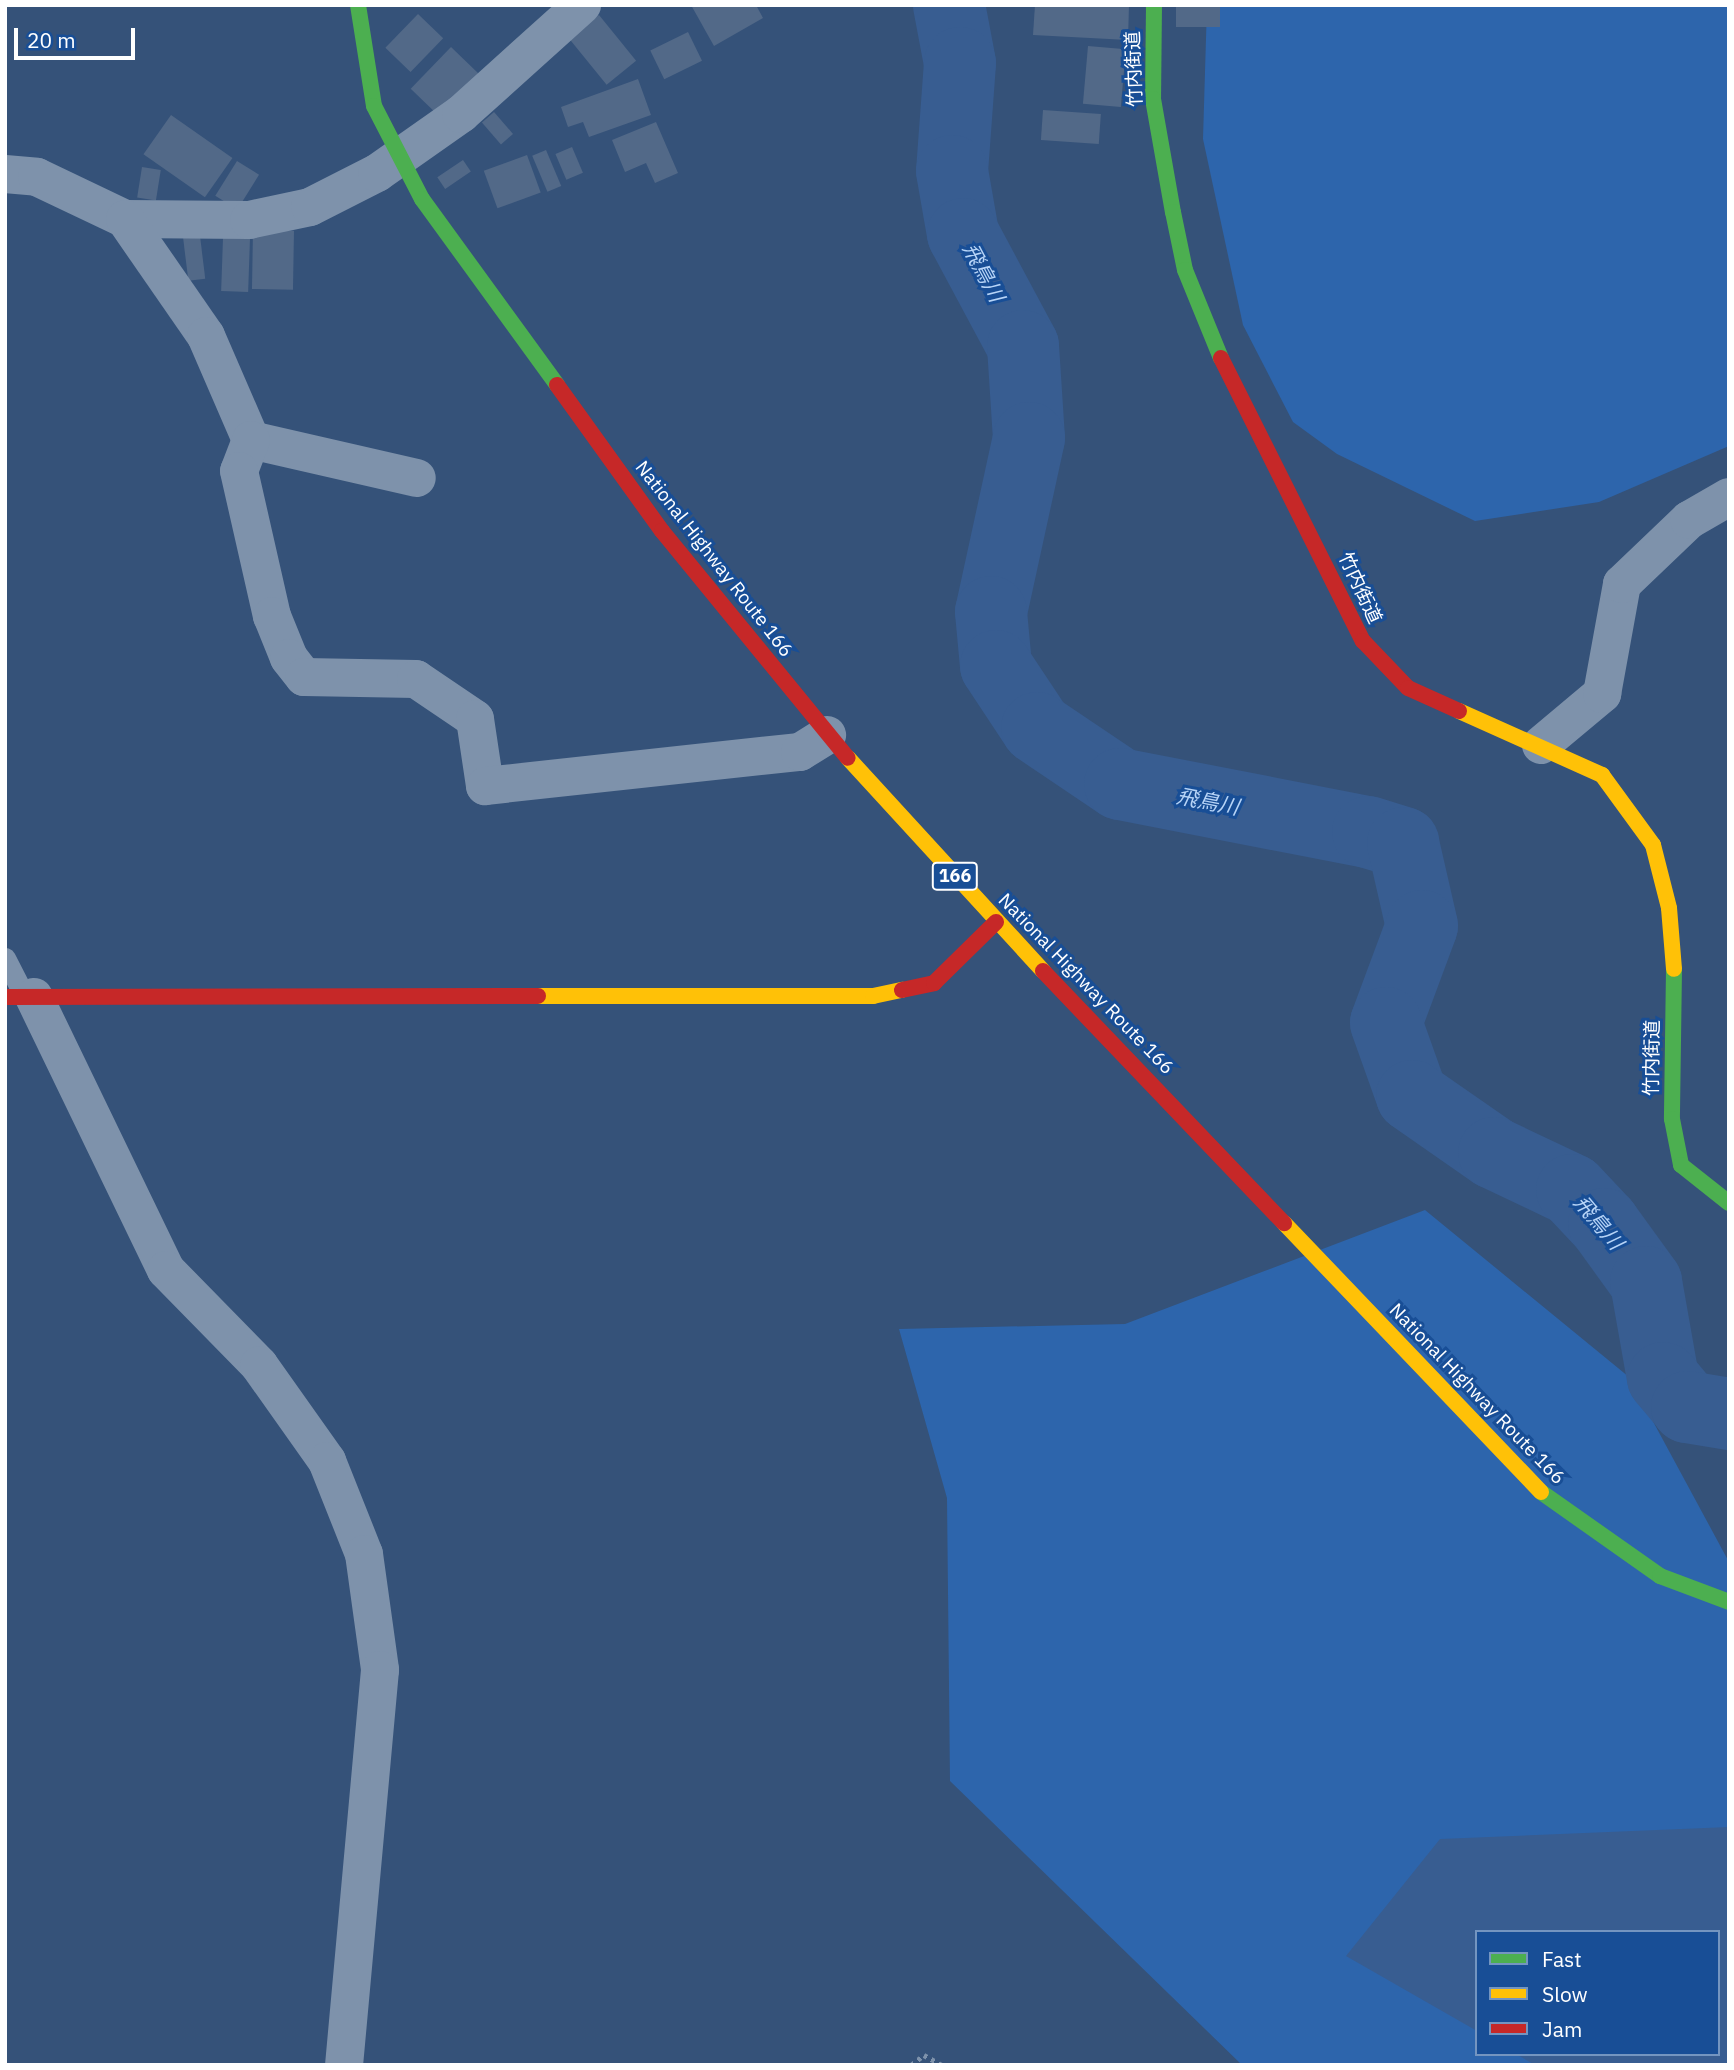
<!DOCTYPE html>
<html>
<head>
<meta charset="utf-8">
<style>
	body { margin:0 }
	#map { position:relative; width:1734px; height:2070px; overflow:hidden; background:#355279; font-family:"IBM Plex Sans","Noto Sans JP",sans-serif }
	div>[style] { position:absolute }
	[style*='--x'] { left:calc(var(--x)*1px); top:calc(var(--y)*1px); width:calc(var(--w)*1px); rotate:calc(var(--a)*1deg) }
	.green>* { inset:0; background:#2d65ac }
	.water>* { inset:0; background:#385d91 }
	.river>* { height:72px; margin:-36px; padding:0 36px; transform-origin:36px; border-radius:36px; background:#385d91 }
	.building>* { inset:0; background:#526988; transform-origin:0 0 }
	.path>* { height:4.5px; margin-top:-2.25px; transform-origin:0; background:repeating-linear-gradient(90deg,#7e92ab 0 3.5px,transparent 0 8.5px) }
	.lane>* { height:21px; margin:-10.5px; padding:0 10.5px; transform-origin:10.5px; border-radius:10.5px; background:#7e92ab }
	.street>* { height:38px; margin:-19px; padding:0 19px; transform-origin:19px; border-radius:19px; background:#7e92ab }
	.fast>* { height:16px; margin:-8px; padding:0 8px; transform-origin:8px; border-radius:8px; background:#4caf50 }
	.slow>* { height:16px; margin:-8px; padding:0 8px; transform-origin:8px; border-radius:8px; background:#ffc107 }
	.jam>* { height:16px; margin:-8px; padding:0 8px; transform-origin:8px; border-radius:8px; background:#c62828 }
	span { translate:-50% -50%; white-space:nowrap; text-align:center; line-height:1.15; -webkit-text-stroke:6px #184e96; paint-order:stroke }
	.shield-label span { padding:2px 5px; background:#184e96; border:2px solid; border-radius:5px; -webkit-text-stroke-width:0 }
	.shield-label { font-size:18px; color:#fff; font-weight:700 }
	.street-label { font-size:19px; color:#fff }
	.water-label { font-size:21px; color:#b7d4f7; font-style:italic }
	.frame { position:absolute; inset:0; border:7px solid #fff; pointer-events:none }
	.legend { position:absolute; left:1475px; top:1930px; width:245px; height:126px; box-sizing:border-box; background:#184e96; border:2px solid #7495c0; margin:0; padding:9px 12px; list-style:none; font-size:21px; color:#fff }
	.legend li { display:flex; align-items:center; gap:14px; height:35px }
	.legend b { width:35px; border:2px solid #7495c0 }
	.scale { position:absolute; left:14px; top:28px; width:121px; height:32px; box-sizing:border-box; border:4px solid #fff; border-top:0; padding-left:9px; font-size:21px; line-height:24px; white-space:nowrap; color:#fff; -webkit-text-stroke:5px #184e96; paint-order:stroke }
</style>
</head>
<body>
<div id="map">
	<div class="green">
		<div style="clip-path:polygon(1207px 5px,1729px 5px,1729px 446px,1599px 502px,1475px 521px,1337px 454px,1293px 422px,1243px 325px,1203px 139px)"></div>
		<div style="clip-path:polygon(evenodd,1425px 1210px,1629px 1377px,1729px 1562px,1729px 2065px,1242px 2065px,950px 1781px,947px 1498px,899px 1329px,1125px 1324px,1425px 1210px,1477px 1932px,1718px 1932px,1718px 2054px,1477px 2054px,1477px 1932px)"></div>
	</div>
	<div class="water">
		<div style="clip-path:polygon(1729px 1827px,1729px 2065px,1535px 2065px,1516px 2054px,1718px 2054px,1718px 1932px,1477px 1932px,1477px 2031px,1346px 1956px,1440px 1839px)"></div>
	</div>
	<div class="river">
		<div style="--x:949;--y:5;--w:59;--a:79.3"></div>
		<div style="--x:960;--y:63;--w:108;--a:94.2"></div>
		<div style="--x:952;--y:171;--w:64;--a:80.1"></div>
		<div style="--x:963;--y:234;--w:127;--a:61.8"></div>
		<div style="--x:1023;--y:346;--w:92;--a:86.3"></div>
		<div style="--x:1029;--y:438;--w:178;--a:102.3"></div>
		<div style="--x:991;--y:612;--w:54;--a:84.7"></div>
		<div style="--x:996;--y:666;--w:74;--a:56.5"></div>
		<div style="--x:1037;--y:728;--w:100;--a:34"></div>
		<div style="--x:1120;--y:784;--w:253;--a:11"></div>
		<div style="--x:1368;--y:832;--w:37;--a:17"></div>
		<div style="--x:1403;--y:843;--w:85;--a:77.1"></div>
		<div style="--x:1422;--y:926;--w:103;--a:110.4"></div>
		<div style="--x:1386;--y:1023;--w:77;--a:70.4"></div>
		<div style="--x:1412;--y:1096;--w:100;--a:34.8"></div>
		<div style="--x:1494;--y:1153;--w:86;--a:25.4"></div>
		<div style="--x:1572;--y:1190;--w:47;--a:46.7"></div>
		<div style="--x:1604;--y:1224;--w:72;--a:54.1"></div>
		<div style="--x:1646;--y:1282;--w:97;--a:80"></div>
		<div style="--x:1663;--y:1378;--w:38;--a:50"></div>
		<div style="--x:1687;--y:1407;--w:43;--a:9.5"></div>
	</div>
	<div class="building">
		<div style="clip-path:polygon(691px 5px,756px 5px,763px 18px,714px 46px)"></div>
		<div style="clip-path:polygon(1035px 5px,1129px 5px,1128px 40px,1033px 35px)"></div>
		<div style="left:1176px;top:5px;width:44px;height:22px"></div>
		<div style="left:418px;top:14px;width:35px;height:47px;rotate:44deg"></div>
		<div style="left:599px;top:15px;width:59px;height:38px;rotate:51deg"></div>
		<div style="left:688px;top:32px;width:32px;height:42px;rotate:64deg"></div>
		<div style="left:1088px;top:46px;width:38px;height:58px;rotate:5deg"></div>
		<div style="left:451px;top:47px;width:40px;height:58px;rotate:44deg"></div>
		<div style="clip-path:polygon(638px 79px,651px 115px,589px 137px,583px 122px,568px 127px,561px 107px)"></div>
		<div style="left:1043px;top:110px;width:58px;height:30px;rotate:4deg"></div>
		<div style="left:494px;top:112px;width:29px;height:16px;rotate:49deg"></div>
		<div style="left:171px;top:115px;width:75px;height:48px;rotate:35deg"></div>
		<div style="clip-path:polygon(656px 122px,678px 173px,655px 183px,646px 163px,625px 172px,612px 140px)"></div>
		<div style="left:572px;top:147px;width:28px;height:18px;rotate:67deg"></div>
		<div style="left:546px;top:150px;width:39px;height:15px;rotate:67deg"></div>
		<div style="left:527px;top:155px;width:40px;height:46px;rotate:70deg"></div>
		<div style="left:463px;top:160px;width:14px;height:31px;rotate:56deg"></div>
		<div style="left:237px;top:161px;width:26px;height:41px;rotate:32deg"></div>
		<div style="left:142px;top:167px;width:19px;height:31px;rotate:9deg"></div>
		<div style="left:253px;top:230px;width:41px;height:59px;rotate:1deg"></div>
		<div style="left:200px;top:236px;width:43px;height:17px;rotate:83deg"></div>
		<div style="left:223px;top:238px;width:27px;height:53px;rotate:2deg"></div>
	</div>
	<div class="path">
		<div style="--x:911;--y:2065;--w:16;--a:-38"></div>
		<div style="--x:924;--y:2055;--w:21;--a:29"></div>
	</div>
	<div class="lane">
		<div style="--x:5;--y:958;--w:44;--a:62.9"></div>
	</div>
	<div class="street">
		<div style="--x:5;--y:174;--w:32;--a:5"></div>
		<div style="--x:37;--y:177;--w:98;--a:25.5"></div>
		<div style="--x:125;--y:219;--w:124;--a:0.5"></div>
		<div style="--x:249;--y:220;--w:62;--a:-12"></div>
		<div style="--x:310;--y:207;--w:75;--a:-26.9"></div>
		<div style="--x:377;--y:173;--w:103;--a:-35.1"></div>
		<div style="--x:461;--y:114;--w:163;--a:-42"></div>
		<div style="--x:125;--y:219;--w:142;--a:55.3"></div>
		<div style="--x:206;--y:336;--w:113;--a:66.6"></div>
		<div style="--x:251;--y:440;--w:170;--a:12.9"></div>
		<div style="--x:251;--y:440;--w:33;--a:111"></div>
		<div style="--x:239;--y:471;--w:149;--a:77.2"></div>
		<div style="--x:272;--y:616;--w:45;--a:68"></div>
		<div style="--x:289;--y:658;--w:24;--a:52"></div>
		<div style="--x:304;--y:677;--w:112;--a:1"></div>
		<div style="--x:416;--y:679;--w:71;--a:34.1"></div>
		<div style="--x:475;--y:719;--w:68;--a:81.5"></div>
		<div style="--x:485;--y:786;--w:317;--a:-6.2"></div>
		<div style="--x:800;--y:752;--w:32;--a:-32"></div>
		<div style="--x:1541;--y:745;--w:80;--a:-39.9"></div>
		<div style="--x:1602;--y:694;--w:112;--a:-79.7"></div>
		<div style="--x:1622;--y:584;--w:93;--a:-43.7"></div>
		<div style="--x:1689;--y:520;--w:46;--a:-29.9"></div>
		<div style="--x:34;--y:997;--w:303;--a:64.2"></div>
		<div style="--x:166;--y:1270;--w:133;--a:45.6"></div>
		<div style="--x:259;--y:1365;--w:118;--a:54.7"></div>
		<div style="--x:327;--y:1461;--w:100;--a:68.3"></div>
		<div style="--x:364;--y:1554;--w:117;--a:82.1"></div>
		<div style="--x:380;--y:1670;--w:397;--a:95.2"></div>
	</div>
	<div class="fast">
		<div style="--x:358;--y:5;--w:102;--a:81"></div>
		<div style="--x:374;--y:106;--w:105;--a:62.7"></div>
		<div style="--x:422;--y:199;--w:230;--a:54"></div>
		<div style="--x:1154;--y:5;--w:94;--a:90.6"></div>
		<div style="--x:1153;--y:99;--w:115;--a:80"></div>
		<div style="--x:1173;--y:212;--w:59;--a:78.3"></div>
		<div style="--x:1185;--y:270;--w:95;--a:67.8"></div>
		<div style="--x:1674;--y:969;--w:150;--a:90.8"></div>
		<div style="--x:1672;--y:1119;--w:47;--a:78.9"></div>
		<div style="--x:1681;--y:1165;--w:61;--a:38.4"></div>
		<div style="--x:1541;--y:1492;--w:146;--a:35.2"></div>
		<div style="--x:1660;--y:1576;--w:74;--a:20.6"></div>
	</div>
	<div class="slow">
		<div style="--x:1459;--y:711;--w:157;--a:24.1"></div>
		<div style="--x:1602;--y:775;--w:87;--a:53.9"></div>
		<div style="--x:1653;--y:845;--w:65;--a:75.7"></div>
		<div style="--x:1669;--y:908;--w:61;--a:85.3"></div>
		<div style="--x:848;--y:758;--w:289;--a:47.5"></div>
		<div style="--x:538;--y:996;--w:335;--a:0"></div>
		<div style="--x:873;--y:996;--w:30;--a:-12"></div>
		<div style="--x:1284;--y:1223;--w:372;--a:46.3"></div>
	</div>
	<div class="jam">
		<div style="--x:1221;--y:358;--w:317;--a:63.4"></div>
		<div style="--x:1363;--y:641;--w:65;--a:46.2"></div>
		<div style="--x:1408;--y:688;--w:56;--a:24.3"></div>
		<div style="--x:557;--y:385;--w:180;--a:54.3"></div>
		<div style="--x:662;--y:531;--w:293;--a:50.7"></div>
		<div style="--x:1043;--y:971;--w:349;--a:46.3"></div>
		<div style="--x:902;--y:990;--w:33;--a:-12"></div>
		<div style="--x:934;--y:983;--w:87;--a:-44.5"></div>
		<div style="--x:5;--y:997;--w:533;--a:-0.11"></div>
	</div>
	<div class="shield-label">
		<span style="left:955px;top:876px">166</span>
	</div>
	<div class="street-label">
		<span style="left:1134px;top:69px;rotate:-92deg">竹内街道</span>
		<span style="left:714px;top:559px;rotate:52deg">National Highway Route 166</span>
		<span style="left:1360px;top:588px;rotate:65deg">竹内街道</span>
		<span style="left:1086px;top:984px;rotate:46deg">National Highway Route 166</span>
		<span style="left:1652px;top:1058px;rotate:-89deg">竹内街道</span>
		<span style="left:1477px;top:1394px;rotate:46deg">National Highway Route 166</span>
	</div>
	<div class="water-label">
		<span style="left:984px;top:272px;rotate:62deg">飛鳥川</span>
		<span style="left:1208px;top:801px;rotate:11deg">飛鳥川</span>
		<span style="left:1599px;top:1222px;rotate:50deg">飛鳥川</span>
	</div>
	<div class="frame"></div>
	<ul class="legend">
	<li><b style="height:9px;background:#4caf50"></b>Fast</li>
	<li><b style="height:9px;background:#ffc107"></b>Slow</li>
	<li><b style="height:9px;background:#c62828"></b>Jam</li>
	</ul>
	<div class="scale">20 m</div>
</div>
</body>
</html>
